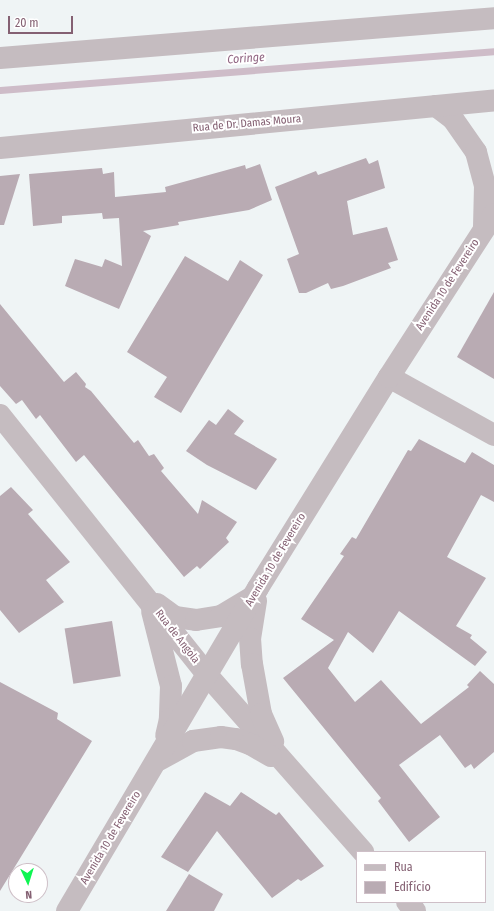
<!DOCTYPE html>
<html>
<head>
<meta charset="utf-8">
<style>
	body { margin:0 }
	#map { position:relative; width:494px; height:911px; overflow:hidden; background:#eff4f5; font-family:"Fira Sans Condensed",sans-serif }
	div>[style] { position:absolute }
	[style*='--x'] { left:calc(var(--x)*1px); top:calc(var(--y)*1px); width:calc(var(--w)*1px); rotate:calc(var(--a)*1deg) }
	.stream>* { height:7px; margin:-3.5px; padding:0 3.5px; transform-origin:3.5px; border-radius:3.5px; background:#cebcc8 }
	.building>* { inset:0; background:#b9abb3; transform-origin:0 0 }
	.minor>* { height:22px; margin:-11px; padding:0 11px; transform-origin:11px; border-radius:11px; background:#c5bcc0 }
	span { translate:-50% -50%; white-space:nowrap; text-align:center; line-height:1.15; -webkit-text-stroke:4px #fff; paint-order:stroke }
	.street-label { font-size:11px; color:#846072 }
	.water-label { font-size:12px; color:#906582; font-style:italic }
	.legend { position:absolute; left:356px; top:851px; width:130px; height:52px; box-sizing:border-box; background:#fff; border:1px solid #cebfc7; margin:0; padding:5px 7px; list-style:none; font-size:12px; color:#846072 }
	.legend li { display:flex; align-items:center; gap:8px; height:20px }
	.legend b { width:20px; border:1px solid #cebfc7 }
	.north { position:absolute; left:8px; top:863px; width:40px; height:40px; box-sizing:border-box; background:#fff; border:1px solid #cebfc7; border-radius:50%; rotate:176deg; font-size:11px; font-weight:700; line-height:16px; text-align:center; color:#846072 }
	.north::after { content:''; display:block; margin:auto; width:14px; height:18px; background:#0ff552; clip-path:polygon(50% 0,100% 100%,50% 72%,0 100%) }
	.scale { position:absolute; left:8px; top:16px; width:65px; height:18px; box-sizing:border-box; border:2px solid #846072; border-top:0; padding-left:5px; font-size:12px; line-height:14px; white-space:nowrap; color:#846072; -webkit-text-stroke:3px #fff; paint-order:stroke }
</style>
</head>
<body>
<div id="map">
	<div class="stream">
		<div style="--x:0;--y:90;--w:496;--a:-4.5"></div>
	</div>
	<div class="building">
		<div style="clip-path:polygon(366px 158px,369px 164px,378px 160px,385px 188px,347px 201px,353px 235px,387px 227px,398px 260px,388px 263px,391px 268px,343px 286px,331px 289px,328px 283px,306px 293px,299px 293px,287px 259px,299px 254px,275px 187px,316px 171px,318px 175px)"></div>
		<div style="clip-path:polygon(260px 164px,272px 200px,249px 210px,178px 222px,179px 225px,143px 231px,151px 236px,119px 309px,65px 286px,75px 259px,102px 267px,105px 259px,122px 266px,119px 218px,103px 219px,102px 213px,62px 216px,62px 223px,33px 226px,29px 174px,102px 168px,103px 174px,114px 172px,115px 197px,166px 192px,165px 187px,245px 165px,246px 169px)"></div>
		<div style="clip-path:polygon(20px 174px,4px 225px,0 225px,0 176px)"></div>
		<div style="clip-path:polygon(185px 256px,228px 281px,240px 260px,263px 275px,181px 413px,154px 397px,167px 377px,127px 352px)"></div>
		<div style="clip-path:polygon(494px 292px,494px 379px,457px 357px)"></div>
		<div style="clip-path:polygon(0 304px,64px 382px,76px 372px,86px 384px,85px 387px,91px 391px,134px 443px,138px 440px,149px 456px,154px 454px,164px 468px,161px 471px,198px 514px,202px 500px,237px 522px,226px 538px,229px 542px,200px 569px,197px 566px,184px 577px,84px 455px,76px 462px,40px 415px,36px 419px,22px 400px,16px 404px,0 386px)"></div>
		<div style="clip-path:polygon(228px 409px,244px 421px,234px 434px,277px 459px,256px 490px,207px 465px,186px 451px,209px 420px,216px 425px)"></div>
		<div style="clip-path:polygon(419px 439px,465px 463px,472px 452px,494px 465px,494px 502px,481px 495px,447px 557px,486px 578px,456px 626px,472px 635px,470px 638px,487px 652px,475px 666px,399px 611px,373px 653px,348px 632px,328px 668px,355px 702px,381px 680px,421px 724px,469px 687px,467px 685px,480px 671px,494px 684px,494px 752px,474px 769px,471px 764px,465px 768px,440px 735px,399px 765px,440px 817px,409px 842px,378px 801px,381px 798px,283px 678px,334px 640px,301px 619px,344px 556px,340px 554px,352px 537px,356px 539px,408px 450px,411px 451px)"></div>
		<div style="clip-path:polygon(11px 487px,33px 510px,28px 514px,70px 562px,46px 580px,64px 602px,19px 633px,0 610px,0 496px)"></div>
		<div style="left:112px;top:621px;width:56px;height:48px;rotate:81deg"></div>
		<div style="clip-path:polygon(0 682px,58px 713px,57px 719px,92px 741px,0 891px)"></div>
		<div style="clip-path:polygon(205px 792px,230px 806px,241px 792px,276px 815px,279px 812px,324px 866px,301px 881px,298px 879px,272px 898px,217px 831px,188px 872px,161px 857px)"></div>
		<div style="clip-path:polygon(189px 874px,223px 894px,214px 911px,166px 911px)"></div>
	</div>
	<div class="minor">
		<div style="--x:0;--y:58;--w:496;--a:-4.6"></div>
		<div style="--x:436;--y:106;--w:21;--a:37"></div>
		<div style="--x:453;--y:119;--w:40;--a:55.1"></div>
		<div style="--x:476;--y:152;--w:35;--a:75"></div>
		<div style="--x:485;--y:186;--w:42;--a:91.4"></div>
		<div style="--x:0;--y:148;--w:496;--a:-5.5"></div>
		<div style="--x:389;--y:377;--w:120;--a:28.9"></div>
		<div style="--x:0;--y:415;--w:334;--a:51.4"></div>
		<div style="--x:208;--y:676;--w:235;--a:48.6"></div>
		<div style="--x:256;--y:601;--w:37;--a:99"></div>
		<div style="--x:250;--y:638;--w:26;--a:86"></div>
		<div style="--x:252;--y:664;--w:51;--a:79.8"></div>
		<div style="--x:261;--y:714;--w:30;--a:66"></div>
		<div style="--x:157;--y:604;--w:22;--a:36"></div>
		<div style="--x:175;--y:617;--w:21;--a:8"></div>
		<div style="--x:196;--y:620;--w:25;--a:-9"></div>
		<div style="--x:221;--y:616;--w:35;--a:-31"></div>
		<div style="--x:152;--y:611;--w:77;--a:75.8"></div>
		<div style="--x:171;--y:686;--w:33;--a:92"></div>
		<div style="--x:170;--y:719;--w:17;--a:103"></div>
		<div style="--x:159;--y:760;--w:39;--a:-29"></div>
		<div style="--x:193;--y:741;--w:28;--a:-8"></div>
		<div style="--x:221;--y:737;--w:15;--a:8"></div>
		<div style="--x:236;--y:739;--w:15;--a:20"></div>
		<div style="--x:250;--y:744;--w:24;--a:30"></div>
		<div style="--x:407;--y:902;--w:12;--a:48"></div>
		<div style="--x:67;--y:911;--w:375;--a:-59.4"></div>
		<div style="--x:258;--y:588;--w:248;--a:-58.2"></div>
		<div style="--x:389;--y:377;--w:194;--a:-57.2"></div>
	</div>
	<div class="street-label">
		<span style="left:247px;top:124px;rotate:-5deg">Rua de Dr. Damas Moura</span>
		<span style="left:448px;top:285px;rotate:-57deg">Avenida 10 de Fevereiro</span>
		<span style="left:276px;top:560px;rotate:-59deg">Avenida 10 de Fevereiro</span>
		<span style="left:177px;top:637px;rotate:52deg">Rua de Angola</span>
		<span style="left:111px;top:838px;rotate:-59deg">Avenida 10 de Fevereiro</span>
	</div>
	<div class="water-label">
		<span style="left:246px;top:59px;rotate:-4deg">Coringe</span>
	</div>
	<ul class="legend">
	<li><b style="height:5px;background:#c5bcc0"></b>Rua</li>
	<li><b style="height:11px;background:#b9abb3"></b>Edifício</li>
	</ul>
	<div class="north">N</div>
	<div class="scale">20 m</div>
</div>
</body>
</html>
